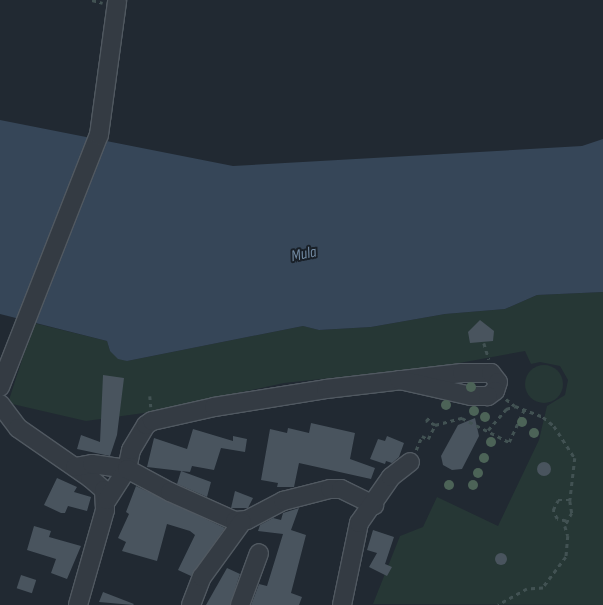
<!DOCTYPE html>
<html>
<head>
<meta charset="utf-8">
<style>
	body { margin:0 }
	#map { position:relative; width:603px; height:605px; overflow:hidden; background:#212932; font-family:"Sofia Sans Condensed",sans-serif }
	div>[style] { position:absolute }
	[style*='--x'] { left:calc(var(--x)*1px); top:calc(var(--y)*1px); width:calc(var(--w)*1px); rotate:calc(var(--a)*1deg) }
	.green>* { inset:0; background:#263735 }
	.round { border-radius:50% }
	.water>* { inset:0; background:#364658 }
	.building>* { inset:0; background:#49545e; transform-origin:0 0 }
	.path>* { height:2.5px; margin-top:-1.25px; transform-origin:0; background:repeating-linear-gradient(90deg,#425253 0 4px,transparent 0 8px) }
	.roads { filter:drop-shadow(1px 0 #515961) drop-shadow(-1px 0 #515961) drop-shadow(0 1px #515961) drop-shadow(0 -1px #515961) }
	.minor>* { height:18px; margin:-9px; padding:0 9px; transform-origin:9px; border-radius:9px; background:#343b43 }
	.trees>* { width:10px; height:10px; margin:-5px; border-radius:50%; background:#4c6357 }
	span { translate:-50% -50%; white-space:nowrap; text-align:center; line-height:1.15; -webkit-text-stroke:4px #192028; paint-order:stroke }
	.water-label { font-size:16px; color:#7189a1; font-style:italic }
</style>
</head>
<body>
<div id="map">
	<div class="green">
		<div style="clip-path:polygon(603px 292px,603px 605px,373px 604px,400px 536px,423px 527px,437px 497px,498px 526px,539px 440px,547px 406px,565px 395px,568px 380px,560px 366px,540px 362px,531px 364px,525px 351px,443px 366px,284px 383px,151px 412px,86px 421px,8px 403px,34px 323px,107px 341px,110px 351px,127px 361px,303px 326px,319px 330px,371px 327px,445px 314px,505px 309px,537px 295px)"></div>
		<div class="round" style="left:525px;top:365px;width:38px;height:38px"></div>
	</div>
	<div class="water">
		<div style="clip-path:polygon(0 120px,233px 166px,582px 146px,603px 139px,603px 292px,537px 295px,505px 309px,445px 314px,371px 327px,319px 330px,303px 326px,127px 361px,118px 359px,110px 351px,107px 341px,0 314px)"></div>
	</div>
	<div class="building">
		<div style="clip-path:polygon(480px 320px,494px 331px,493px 341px,470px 343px,468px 332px)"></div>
		<div style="clip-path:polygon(103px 375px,124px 378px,117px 435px,110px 456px,77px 449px,81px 435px,100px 442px)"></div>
		<div style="clip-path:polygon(475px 418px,479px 436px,462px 469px,452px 470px,443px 465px,441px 456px,458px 425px)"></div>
		<div style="clip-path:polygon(311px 423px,355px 433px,350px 459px,375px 468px,371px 479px,299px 463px,294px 487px,277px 487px,278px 483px,261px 480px,270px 429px,287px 433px,288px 428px,309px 433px)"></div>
		<div style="clip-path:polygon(193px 429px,233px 441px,233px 436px,247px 439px,245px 452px,221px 448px,214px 470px,192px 466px,190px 472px,181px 471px,211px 482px,207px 497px,177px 484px,181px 471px,147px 467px,154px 438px,187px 449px)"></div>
		<div style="clip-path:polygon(387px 436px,404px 443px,399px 457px,392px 463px,386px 461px,385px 464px,370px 459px,378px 439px,385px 441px)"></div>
		<div class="round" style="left:537px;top:462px;width:14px;height:14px"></div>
		<div style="clip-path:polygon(57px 478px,77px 487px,74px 492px,91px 497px,87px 511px,68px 506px,65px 513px,61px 513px,44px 505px)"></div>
		<div style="clip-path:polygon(136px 486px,225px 528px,191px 576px,178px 570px,195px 535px,190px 531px,167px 524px,157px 561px,122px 551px,126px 542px,118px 538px,129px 514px,126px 512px)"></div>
		<div style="clip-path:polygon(235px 491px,253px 498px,248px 508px,231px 508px)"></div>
		<div style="clip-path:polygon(299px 508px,291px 530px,306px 535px,291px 593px,302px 597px,299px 605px,251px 605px,259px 584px,267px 586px,283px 534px,258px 531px,260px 525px,273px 518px,281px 520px,283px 513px)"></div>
		<div style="clip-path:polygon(34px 526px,51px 531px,49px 537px,81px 546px,67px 579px,51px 573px,56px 559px,27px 550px)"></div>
		<div style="clip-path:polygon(373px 530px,394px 537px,385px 564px,392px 567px,387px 576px,369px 567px,377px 553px,367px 550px)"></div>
		<div class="round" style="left:495px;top:553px;width:12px;height:12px"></div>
		<div style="clip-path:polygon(227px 568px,240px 574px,230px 605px,206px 605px)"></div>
		<div style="left:21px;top:575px;width:16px;height:14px;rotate:18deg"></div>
		<div style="clip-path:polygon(103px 592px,134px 604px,133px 605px,99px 602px)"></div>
	</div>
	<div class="path">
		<div style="--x:92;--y:0;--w:11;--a:15"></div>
		<div style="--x:484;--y:343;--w:17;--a:73"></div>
		<div style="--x:150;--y:396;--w:11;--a:85"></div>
		<div style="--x:506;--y:399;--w:11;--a:38"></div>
		<div style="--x:435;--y:425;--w:28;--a:-15"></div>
		<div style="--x:462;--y:418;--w:53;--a:27.1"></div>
		<div style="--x:509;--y:442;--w:35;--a:-65"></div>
		<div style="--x:488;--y:430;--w:28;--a:-49"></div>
		<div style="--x:506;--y:409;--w:9;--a:-18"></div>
		<div style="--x:515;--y:406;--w:30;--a:21"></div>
		<div style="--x:543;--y:417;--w:14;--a:39"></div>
		<div style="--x:554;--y:426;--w:38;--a:57"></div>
		<div style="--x:575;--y:458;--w:43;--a:96.6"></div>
		<div style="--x:570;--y:501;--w:12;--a:81"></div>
		<div style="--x:572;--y:513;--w:15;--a:118"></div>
		<div style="--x:565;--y:526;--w:10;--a:73"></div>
		<div style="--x:568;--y:536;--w:21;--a:95"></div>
		<div style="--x:566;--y:557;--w:39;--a:127"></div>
		<div style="--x:543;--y:588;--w:16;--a:176"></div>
		<div style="--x:527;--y:589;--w:33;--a:151"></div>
		<div style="--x:416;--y:450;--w:15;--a:-67"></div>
		<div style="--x:422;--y:436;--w:7;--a:27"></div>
		<div style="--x:428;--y:439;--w:16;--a:-63"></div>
		<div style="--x:435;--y:425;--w:10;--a:-156"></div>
		<div style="--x:426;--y:421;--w:6;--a:-45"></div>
		<div style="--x:566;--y:521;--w:9;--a:-167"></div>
		<div style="--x:557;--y:519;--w:10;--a:-114"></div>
		<div style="--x:553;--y:510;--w:11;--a:-63"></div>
		<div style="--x:558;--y:500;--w:11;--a:0"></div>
	</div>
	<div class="roads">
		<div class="minor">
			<div style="--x:0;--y:387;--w:271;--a:-68.6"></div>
			<div style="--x:99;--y:135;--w:135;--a:-82.3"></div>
			<div style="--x:0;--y:404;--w:30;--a:53"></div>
			<div style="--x:18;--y:428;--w:88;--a:34.8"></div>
			<div style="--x:90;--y:478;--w:18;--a:41"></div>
			<div style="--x:104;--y:490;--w:20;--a:87"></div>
			<div style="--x:105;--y:510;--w:99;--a:105.9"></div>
			<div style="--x:75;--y:467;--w:17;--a:-10"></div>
			<div style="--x:92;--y:464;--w:35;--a:8"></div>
			<div style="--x:127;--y:469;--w:19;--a:-78"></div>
			<div style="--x:131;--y:450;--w:29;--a:-59"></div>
			<div style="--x:146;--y:425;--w:7;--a:-34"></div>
			<div style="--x:152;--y:421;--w:64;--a:-12.7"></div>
			<div style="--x:214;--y:407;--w:113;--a:-9.1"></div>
			<div style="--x:326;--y:389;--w:137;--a:-6.7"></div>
			<div style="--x:462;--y:373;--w:29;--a:0"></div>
			<div style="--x:491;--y:373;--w:11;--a:52"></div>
			<div style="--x:498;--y:382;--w:9;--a:108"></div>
			<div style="--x:495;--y:391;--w:9;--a:144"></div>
			<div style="--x:488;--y:396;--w:17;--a:180"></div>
			<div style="--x:471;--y:396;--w:73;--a:-167.3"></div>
			<div style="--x:107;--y:500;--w:37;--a:-57"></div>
			<div style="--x:127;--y:469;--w:49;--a:28.1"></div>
			<div style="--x:170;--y:492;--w:71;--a:24"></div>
			<div style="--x:235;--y:521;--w:12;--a:-5"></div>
			<div style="--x:247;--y:520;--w:41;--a:-27.8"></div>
			<div style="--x:283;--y:501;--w:49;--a:-14.3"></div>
			<div style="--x:330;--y:489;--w:11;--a:0"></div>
			<div style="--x:341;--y:489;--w:37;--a:26"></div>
			<div style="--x:191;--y:605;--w:30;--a:-69"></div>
			<div style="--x:202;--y:577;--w:68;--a:-54"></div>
			<div style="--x:240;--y:605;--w:55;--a:-69.9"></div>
			<div style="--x:342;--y:605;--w:84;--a:-78.3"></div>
			<div style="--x:359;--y:523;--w:56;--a:-55.2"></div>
			<div style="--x:391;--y:477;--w:24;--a:-38"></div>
		</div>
	</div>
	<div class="trees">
		<div style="left:471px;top:387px"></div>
		<div style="left:446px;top:405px"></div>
		<div style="left:474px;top:411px"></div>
		<div style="left:485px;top:417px"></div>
		<div style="left:522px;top:422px"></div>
		<div style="left:534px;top:433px"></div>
		<div style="left:491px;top:442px"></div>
		<div style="left:484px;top:458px"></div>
		<div style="left:478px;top:473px"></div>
		<div style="left:449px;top:485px"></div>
		<div style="left:473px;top:485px"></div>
	</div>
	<div class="water-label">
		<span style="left:304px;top:255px;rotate:-11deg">Mula</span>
	</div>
</div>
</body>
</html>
